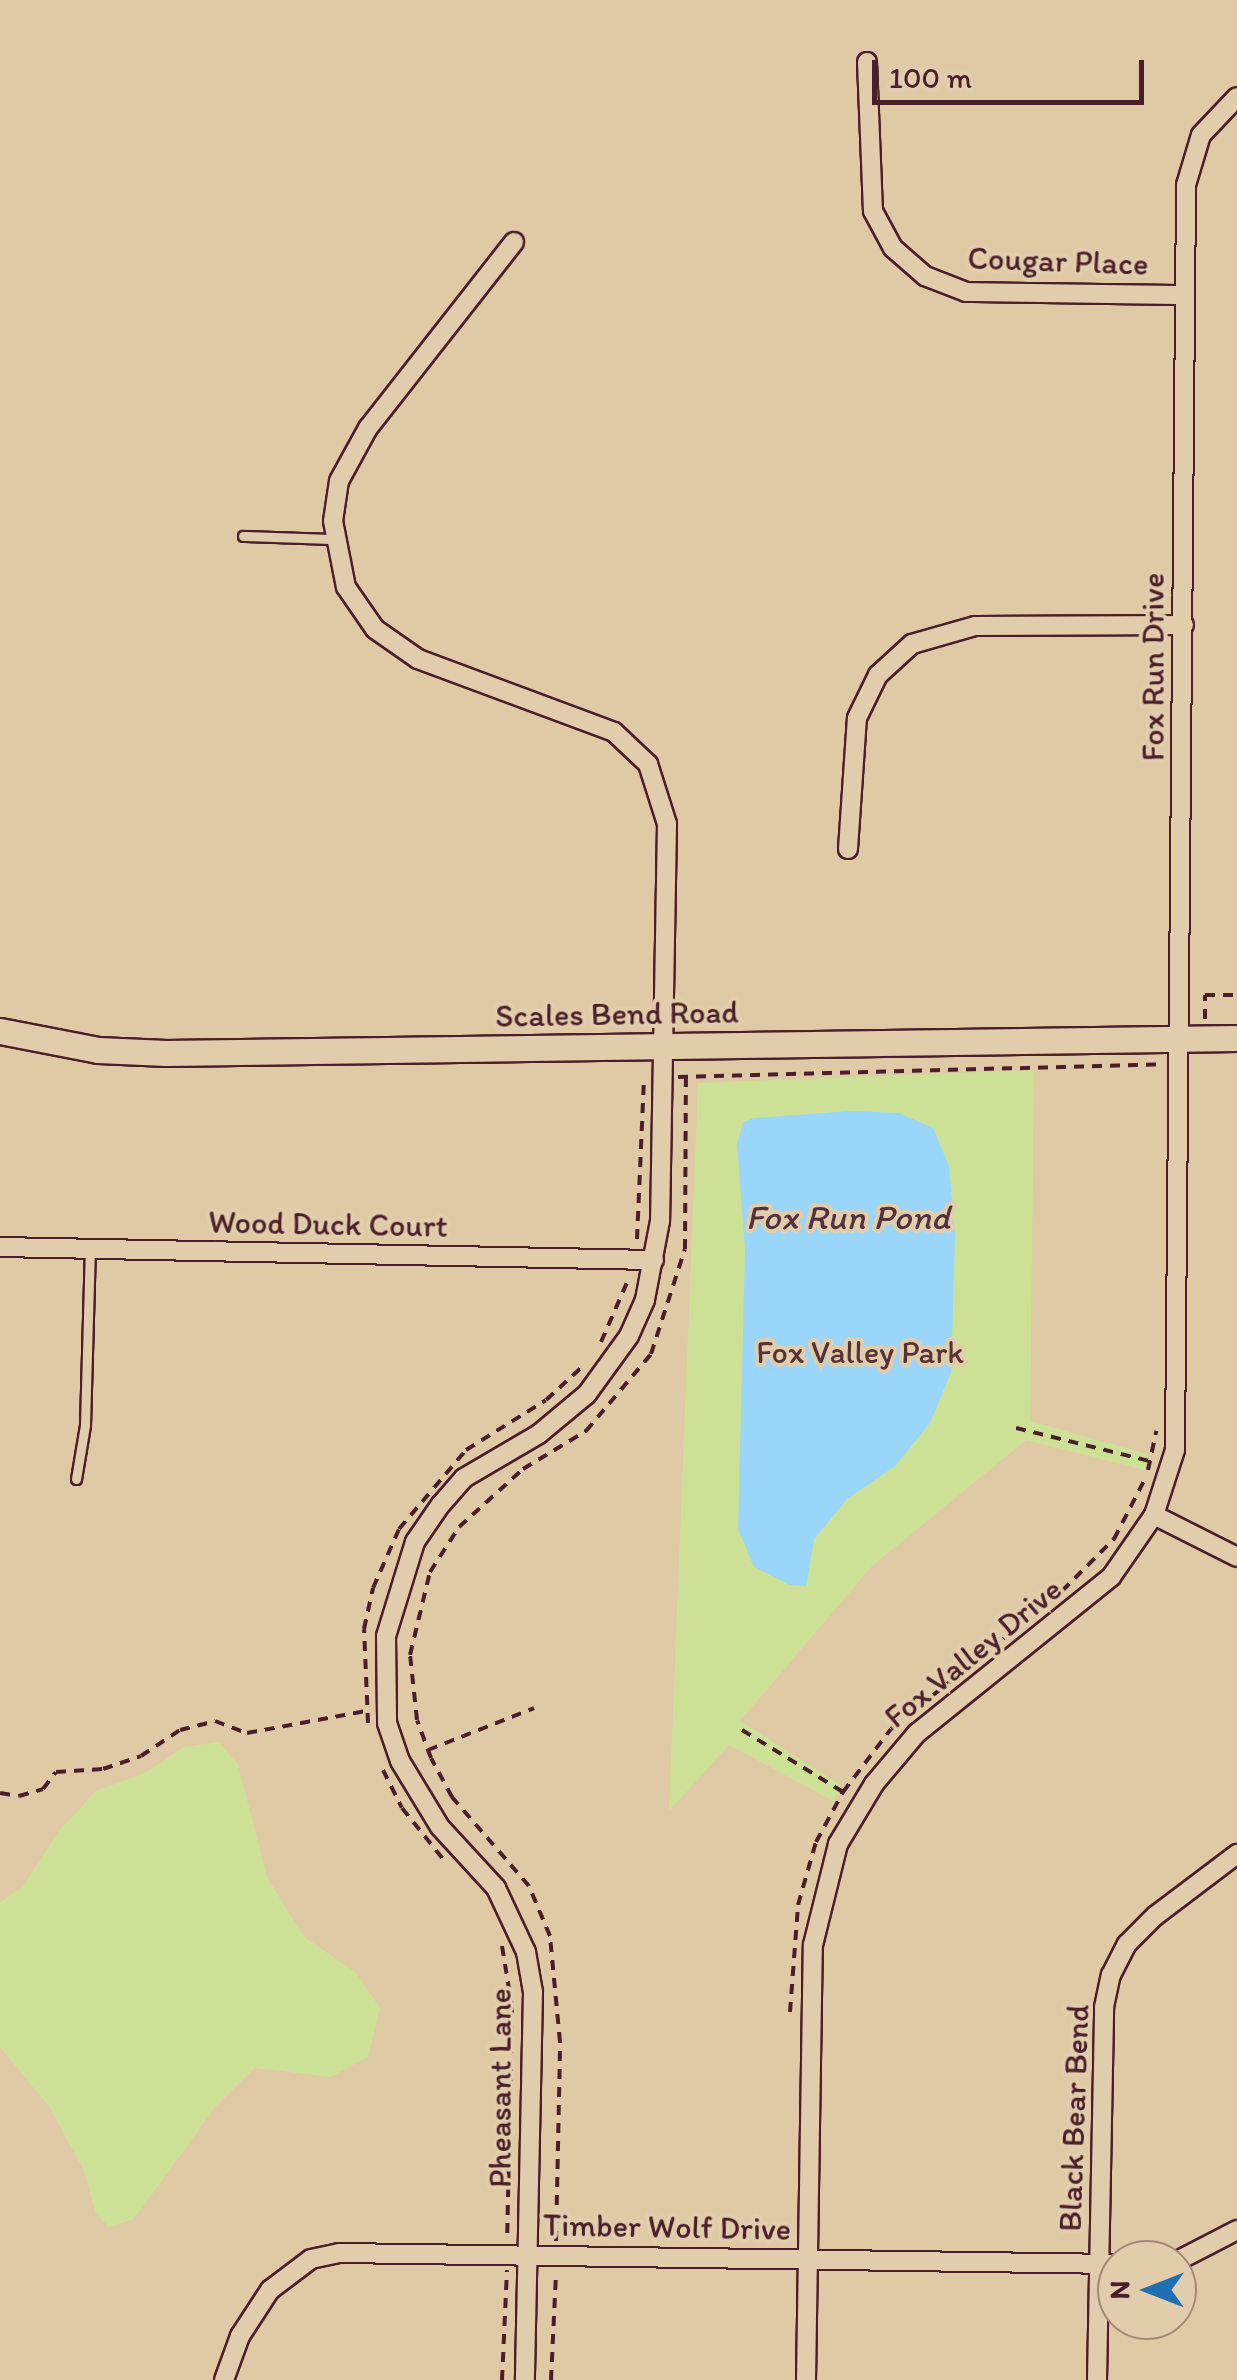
<!DOCTYPE html>
<html>
<head>
<meta charset="utf-8">
<style>
	body { margin:0 }
	#map { position:relative; width:1237px; height:2380px; overflow:hidden; background:#dfcaa5; font-family:Itim,sans-serif }
	div>[style] { position:absolute }
	[style*='--x'] { left:calc(var(--x)*1px); top:calc(var(--y)*1px); width:calc(var(--w)*1px); rotate:calc(var(--a)*1deg) }
	.green>* { inset:0; background:#cce196 }
	.water>* { inset:0; background:#99d6fa }
	.path>* { height:4px; margin-top:-2px; transform-origin:0; background:repeating-linear-gradient(90deg,#4a1f2b 0 10px,transparent 0 18px) }
	.roads { filter:drop-shadow(2px 0 #4a1f2b) drop-shadow(-2px 0 #4a1f2b) drop-shadow(0 2px #4a1f2b) drop-shadow(0 -2px #4a1f2b) }
	.lane>* { height:9px; margin:-4.5px; padding:0 4.5px; transform-origin:4.5px; border-radius:4.5px; background:#e1cdab }
	.street>* { height:18px; margin:-9px; padding:0 9px; transform-origin:9px; border-radius:9px; background:#e1cdab }
	.secondary>* { height:25px; margin:-12.5px; padding:0 12.5px; transform-origin:12.5px; border-radius:12.5px; background:#e1cdab }
	span { translate:-50% -50%; white-space:nowrap; text-align:center; line-height:1.15; -webkit-text-stroke:8px #e1cdab; paint-order:stroke }
	.street-label { font-size:32px; color:#4a1f2b }
	.park-label { font-size:32px; color:#573236 }
	.water-label { font-size:35px; color:#523140; font-style:italic }
	.north { position:absolute; left:1097px; top:2240px; width:100px; height:100px; box-sizing:border-box; background:#e1cdab; border:2px solid #a58778; border-radius:50%; rotate:270deg; font-size:28px; font-weight:700; line-height:40px; text-align:center; color:#4a1f2b }
	.north::after { content:''; display:block; margin:auto; width:35px; height:45px; background:#1f6fb2; clip-path:polygon(50% 0,100% 100%,50% 72%,0 100%) }
	.scale { position:absolute; left:872px; top:60px; width:272px; height:45px; box-sizing:border-box; border:5px solid #4a1f2b; border-top:0; padding-left:12px; font-size:30px; line-height:35px; white-space:nowrap; color:#4a1f2b; -webkit-text-stroke:8px #e1cdab; paint-order:stroke }
</style>
</head>
<body>
<div id="map">
	<div class="green">
		<div style="clip-path:polygon(1034px 1070px,1030px 1421px,1147px 1454px,1145px 1470px,1026px 1440px,872px 1566px,740px 1721px,842px 1786px,833px 1801px,729px 1745px,669px 1811px,698px 1083px)"></div>
		<div style="clip-path:polygon(219px 1742px,238px 1765px,267px 1877px,303px 1936px,356px 1973px,380px 2008px,368px 2057px,330px 2077px,255px 2068px,216px 2106px,134px 2219px,109px 2227px,96px 2214px,84px 2171px,50px 2108px,0 2047px,0 1902px,23px 1887px,59px 1831px,96px 1791px,147px 1772px,184px 1747px)"></div>
	</div>
	<div class="water">
		<div style="clip-path:polygon(851px 1111px,899px 1113px,933px 1128px,949px 1166px,955px 1235px,951px 1372px,930px 1423px,895px 1466px,847px 1499px,814px 1539px,806px 1586px,790px 1585px,754px 1567px,738px 1529px,745px 1250px,737px 1144px,743px 1122px,754px 1118px)"></div>
	</div>
	<div class="path">
		<div style="--x:1205;--y:1019;--w:24;--a:-90"></div>
		<div style="--x:1205;--y:995;--w:32;--a:0"></div>
		<div style="--x:678;--y:1077;--w:486;--a:-1.5"></div>
		<div style="--x:637;--y:1239;--w:162;--a:-87.5"></div>
		<div style="--x:601;--y:1342;--w:70;--a:-66.4"></div>
		<div style="--x:1016;--y:1428;--w:141;--a:13.9"></div>
		<div style="--x:1148;--y:1470;--w:40;--a:-78"></div>
		<div style="--x:1062;--y:1591;--w:74;--a:-45"></div>
		<div style="--x:1114;--y:1539;--w:68;--a:-62.7"></div>
		<div style="--x:368;--y:1723;--w:94;--a:-92.4"></div>
		<div style="--x:364;--y:1629;--w:42;--a:-77.6"></div>
		<div style="--x:373;--y:1588;--w:64;--a:-66.2"></div>
		<div style="--x:399;--y:1529;--w:104;--a:-49.7"></div>
		<div style="--x:466;--y:1450;--w:94;--a:-32"></div>
		<div style="--x:546;--y:1400;--w:50;--a:-42.6"></div>
		<div style="--x:742;--y:1730;--w:119;--a:31.5"></div>
		<div style="--x:428;--y:1750;--w:114;--a:-21.6"></div>
		<div style="--x:383;--y:1770;--w:42;--a:63.4"></div>
		<div style="--x:402;--y:1808;--w:67;--a:51.1"></div>
		<div style="--x:0;--y:1793;--w:19;--a:9"></div>
		<div style="--x:19;--y:1796;--w:25;--a:-16"></div>
		<div style="--x:43;--y:1789;--w:21;--a:-53"></div>
		<div style="--x:56;--y:1772;--w:47;--a:-3.7"></div>
		<div style="--x:103;--y:1769;--w:40;--a:-18.9"></div>
		<div style="--x:141;--y:1756;--w:47;--a:-33.7"></div>
		<div style="--x:180;--y:1730;--w:36;--a:-14"></div>
		<div style="--x:215;--y:1721;--w:34;--a:21"></div>
		<div style="--x:247;--y:1733;--w:121;--a:-10.5"></div>
		<div style="--x:502;--y:1946;--w:62;--a:80.7"></div>
		<div style="--x:512;--y:2007;--w:233;--a:91.2"></div>
		<div style="--x:790;--y:2012;--w:107;--a:-85.7"></div>
		<div style="--x:798;--y:1905;--w:66;--a:-74.1"></div>
		<div style="--x:816;--y:1842;--w:57;--a:-61.6"></div>
		<div style="--x:843;--y:1792;--w:79;--a:-52.7"></div>
		<div style="--x:891;--y:1729;--w:145;--a:-38.8"></div>
		<div style="--x:556;--y:2241;--w:199;--a:-88.8"></div>
		<div style="--x:560;--y:2042;--w:106;--a:-95.4"></div>
		<div style="--x:550;--y:1936;--w:54;--a:-112.8"></div>
		<div style="--x:529;--y:1886;--w:118;--a:-130.9"></div>
		<div style="--x:452;--y:1797;--w:44;--a:-118.3"></div>
		<div style="--x:431;--y:1758;--w:40;--a:-110.2"></div>
		<div style="--x:417;--y:1720;--w:65;--a:-96.1"></div>
		<div style="--x:410;--y:1655;--w:85;--a:-76.5"></div>
		<div style="--x:430;--y:1572;--w:54;--a:-57.2"></div>
		<div style="--x:459;--y:1527;--w:86;--a:-42.2"></div>
		<div style="--x:523;--y:1469;--w:74;--a:-31.1"></div>
		<div style="--x:586;--y:1431;--w:101;--a:-49.8"></div>
		<div style="--x:651;--y:1354;--w:110;--a:-72.1"></div>
		<div style="--x:685;--y:1249;--w:171;--a:-89.7"></div>
		<div style="--x:502;--y:2380;--w:110;--a:-87.4"></div>
		<div style="--x:551;--y:2380;--w:105;--a:-87.3"></div>
	</div>
	<div class="roads">
		<div class="lane">
			<div style="--x:243;--y:536;--w:91;--a:1.9"></div>
			<div style="--x:76;--y:1479;--w:55;--a:-80.5"></div>
			<div style="--x:85;--y:1425;--w:176;--a:-88.4"></div>
		</div>
		<div class="street">
			<div style="--x:867;--y:62;--w:149;--a:87.7"></div>
			<div style="--x:873;--y:211;--w:42;--a:61.6"></div>
			<div style="--x:893;--y:248;--w:43;--a:41.2"></div>
			<div style="--x:925;--y:276;--w:44;--a:21.3"></div>
			<div style="--x:966;--y:292;--w:219;--a:0.8"></div>
			<div style="--x:514;--y:242;--w:236;--a:128.1"></div>
			<div style="--x:368;--y:428;--w:60;--a:118.7"></div>
			<div style="--x:339;--y:481;--w:40;--a:98.5"></div>
			<div style="--x:333;--y:521;--w:67;--a:78.9"></div>
			<div style="--x:346;--y:587;--w:51;--a:55.4"></div>
			<div style="--x:375;--y:629;--w:52;--a:34.9"></div>
			<div style="--x:418;--y:659;--w:209;--a:20.4"></div>
			<div style="--x:614;--y:732;--w:47;--a:43.3"></div>
			<div style="--x:648;--y:764;--w:63;--a:72.4"></div>
			<div style="--x:667;--y:824;--w:397;--a:91"></div>
			<div style="--x:660;--y:1221;--w:80;--a:100.8"></div>
			<div style="--x:645;--y:1300;--w:39;--a:114"></div>
			<div style="--x:629;--y:1336;--w:72;--a:125.9"></div>
			<div style="--x:587;--y:1394;--w:62;--a:140.2"></div>
			<div style="--x:539;--y:1434;--w:87;--a:149.6"></div>
			<div style="--x:464;--y:1478;--w:35;--a:131"></div>
			<div style="--x:441;--y:1504;--w:46;--a:124.4"></div>
			<div style="--x:415;--y:1542;--w:98;--a:107.1"></div>
			<div style="--x:386;--y:1636;--w:87;--a:89.3"></div>
			<div style="--x:387;--y:1723;--w:40;--a:71.1"></div>
			<div style="--x:400;--y:1761;--w:77;--a:58.8"></div>
			<div style="--x:440;--y:1827;--w:83;--a:47.4"></div>
			<div style="--x:496;--y:1888;--w:71;--a:64.9"></div>
			<div style="--x:526;--y:1952;--w:41;--a:80.1"></div>
			<div style="--x:533;--y:1992;--w:388;--a:91.2"></div>
			<div style="--x:848;--y:849;--w:131;--a:-86.1"></div>
			<div style="--x:857;--y:718;--w:48;--a:-64"></div>
			<div style="--x:878;--y:675;--w:46;--a:-42.4"></div>
			<div style="--x:912;--y:644;--w:66;--a:-15.9"></div>
			<div style="--x:975;--y:626;--w:209;--a:-0.3"></div>
			<div style="--x:0;--y:1247;--w:654;--a:1.14"></div>
			<div style="--x:1154;--y:1515;--w:93;--a:26.8"></div>
			<div style="--x:1177;--y:2261;--w:68;--a:-27.3"></div>
			<div style="--x:224;--y:2380;--w:47;--a:-70"></div>
			<div style="--x:240;--y:2336;--w:55;--a:-56.9"></div>
			<div style="--x:270;--y:2290;--w:51;--a:-37.1"></div>
			<div style="--x:311;--y:2259;--w:29;--a:-12"></div>
			<div style="--x:339;--y:2253;--w:778;--a:0.81"></div>
			<div style="--x:806;--y:2380;--w:435;--a:-89.1"></div>
			<div style="--x:813;--y:1945;--w:104;--a:-76.1"></div>
			<div style="--x:838;--y:1844;--w:70;--a:-59"></div>
			<div style="--x:874;--y:1784;--w:67;--a:-49.9"></div>
			<div style="--x:917;--y:1733;--w:249;--a:-38.8"></div>
			<div style="--x:1111;--y:1577;--w:75;--a:-55.3"></div>
			<div style="--x:1154;--y:1515;--w:68;--a:-72.1"></div>
			<div style="--x:1175;--y:1450;--w:1265;--a:-89.5"></div>
			<div style="--x:1186;--y:185;--w:52;--a:-73.3"></div>
			<div style="--x:1201;--y:135;--w:52;--a:-46.5"></div>
			<div style="--x:1097;--y:2380;--w:373;--a:-88.9"></div>
			<div style="--x:1104;--y:2007;--w:33;--a:-78"></div>
			<div style="--x:1111;--y:1975;--w:35;--a:-63"></div>
			<div style="--x:1127;--y:1944;--w:40;--a:-45"></div>
			<div style="--x:1155;--y:1916;--w:103;--a:-37.1"></div>
		</div>
		<div class="secondary">
			<div style="--x:0;--y:1031;--w:100;--a:11"></div>
			<div style="--x:98;--y:1050;--w:68;--a:2.5"></div>
			<div style="--x:166;--y:1053;--w:1071;--a:-0.8"></div>
		</div>
	</div>
	<div class="street-label">
		<span style="left:1058px;top:261px;rotate:2deg">Cougar Place</span>
		<span style="left:1153px;top:667px;rotate:-90deg">Fox Run Drive</span>
		<span style="left:617px;top:1014px;rotate:-1deg">Scales Bend Road</span>
		<span style="left:328px;top:1224px;rotate:1deg">Wood Duck Court</span>
		<span style="left:973px;top:1653px;rotate:-39deg">Fox Valley Drive</span>
		<span style="left:500px;top:2088px;rotate:-90deg">Pheasant Lane</span>
		<span style="left:1074px;top:2118px;rotate:-88deg">Black Bear Bend</span>
		<span style="left:667px;top:2227px;rotate:1deg">Timber Wolf Drive</span>
	</div>
	<div class="park-label">
		<span style="left:860px;top:1352px">Fox Valley Park</span>
	</div>
	<div class="water-label">
		<span style="left:848px;top:1217px">Fox Run Pond</span>
	</div>
	<div class="north">N</div>
	<div class="scale">100 m</div>
</div>
</body>
</html>
